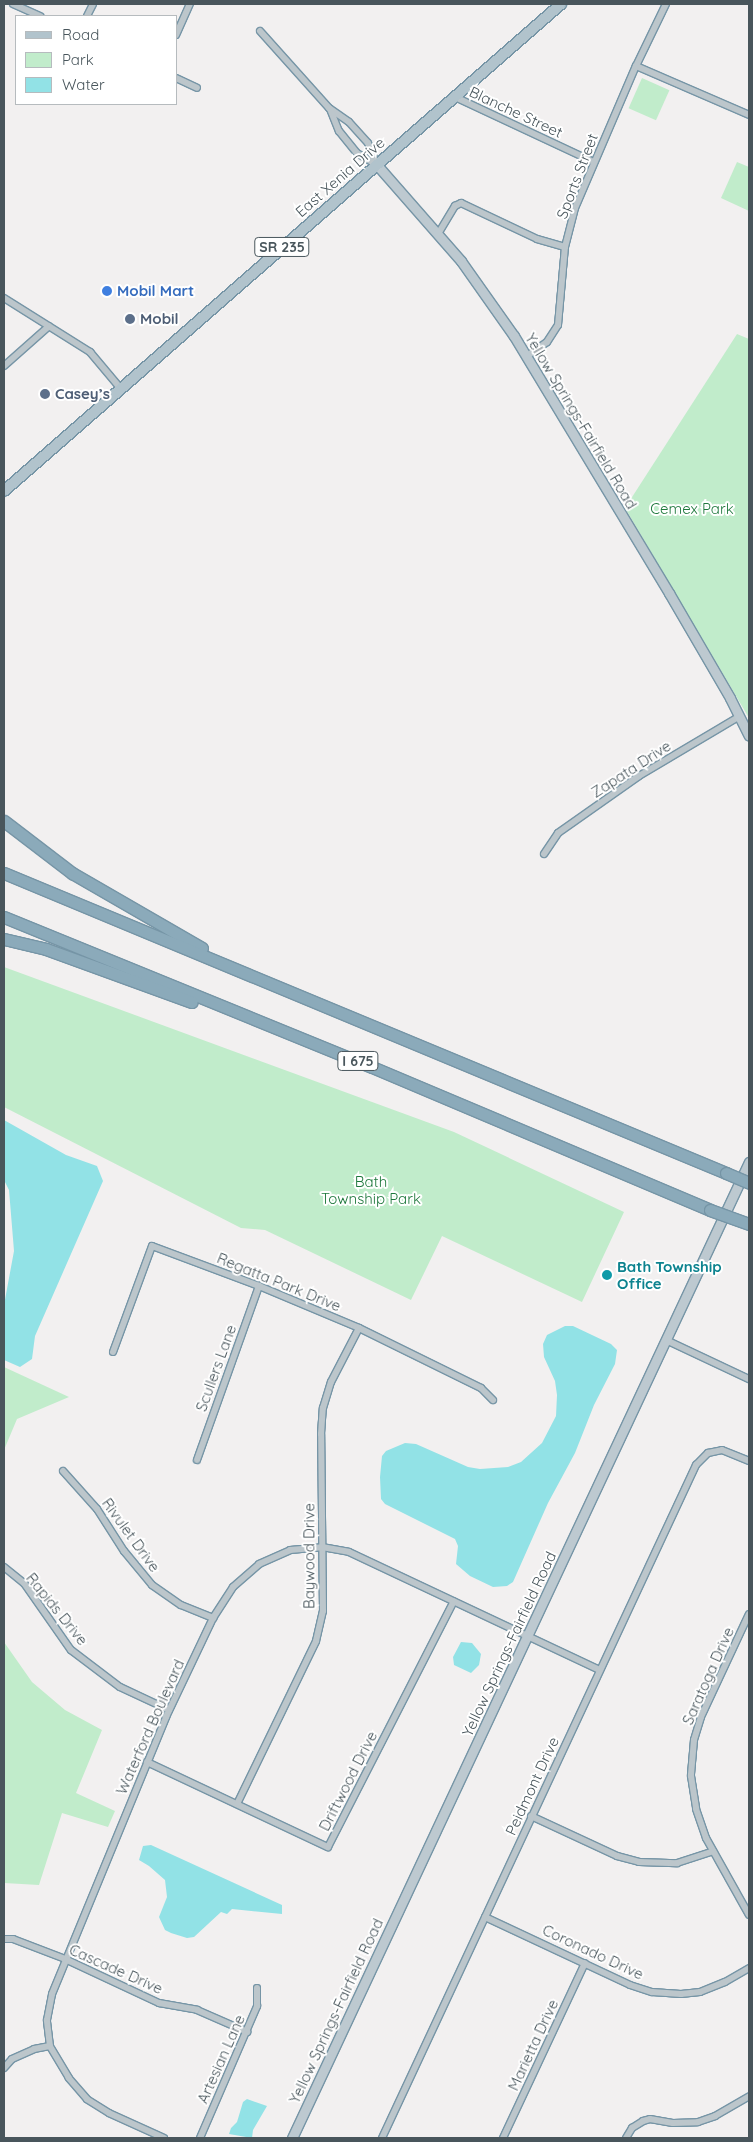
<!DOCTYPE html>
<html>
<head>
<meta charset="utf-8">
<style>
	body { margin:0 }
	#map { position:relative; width:753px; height:2142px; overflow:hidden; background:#f2f0f0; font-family:Quicksand,sans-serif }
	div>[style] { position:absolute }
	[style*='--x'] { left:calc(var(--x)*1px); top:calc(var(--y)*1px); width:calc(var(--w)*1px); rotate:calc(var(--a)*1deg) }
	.green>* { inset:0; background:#c1eccb; transform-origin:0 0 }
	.water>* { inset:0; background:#92e2e6 }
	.roads { filter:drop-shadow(1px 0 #7695a6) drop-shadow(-1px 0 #7695a6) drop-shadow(0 1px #7695a6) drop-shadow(0 -1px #7695a6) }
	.street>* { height:6px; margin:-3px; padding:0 3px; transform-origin:3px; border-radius:3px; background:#bcc6cb }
	.secondary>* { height:9px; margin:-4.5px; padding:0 4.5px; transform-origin:4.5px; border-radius:4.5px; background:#bdc9d0 }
	.primary>* { height:10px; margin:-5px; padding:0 5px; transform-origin:5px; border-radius:5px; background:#b1c3cc }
	.highway>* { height:11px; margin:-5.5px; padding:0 5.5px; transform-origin:5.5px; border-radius:5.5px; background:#8baaba }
	.bridges { filter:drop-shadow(1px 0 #7695a6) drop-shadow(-1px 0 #7695a6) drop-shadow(0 1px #7695a6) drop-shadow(0 -1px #7695a6) }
	.highway-bridge>* { height:11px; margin:-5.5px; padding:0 5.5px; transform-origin:5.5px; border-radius:5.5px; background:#8baaba }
	.dots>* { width:14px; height:14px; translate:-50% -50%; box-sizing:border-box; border:2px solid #fff; border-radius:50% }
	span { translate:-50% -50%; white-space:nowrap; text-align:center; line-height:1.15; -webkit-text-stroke:4px #fff; paint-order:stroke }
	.shield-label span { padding:1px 4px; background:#fff; border:1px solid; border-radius:4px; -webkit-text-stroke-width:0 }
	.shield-label { font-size:14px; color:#49565c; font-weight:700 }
	.street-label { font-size:15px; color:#49565c }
	.shop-label { font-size:15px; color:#366cbe; font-weight:700 }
	.left { translate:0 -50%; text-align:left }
	.service-label { font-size:15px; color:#4e5e75; font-weight:700 }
	.park-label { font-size:15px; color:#1e783c }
	.culture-label { font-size:15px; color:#0d838f; font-weight:700 }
	.frame { position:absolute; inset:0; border:5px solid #49565c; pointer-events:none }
	.legend { position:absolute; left:15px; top:15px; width:162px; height:90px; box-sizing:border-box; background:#fff; border:1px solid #b6bbbe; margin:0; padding:6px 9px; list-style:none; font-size:15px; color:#49565c }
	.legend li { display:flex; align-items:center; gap:10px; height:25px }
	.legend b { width:25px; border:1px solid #b6bbbe }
</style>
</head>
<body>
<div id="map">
	<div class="green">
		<div style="left:642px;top:78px;width:30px;height:33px;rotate:24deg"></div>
		<div style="clip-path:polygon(737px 162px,749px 167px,749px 211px,721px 198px)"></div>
		<div style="clip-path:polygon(737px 334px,749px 339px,749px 718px,625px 508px)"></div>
		<div style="clip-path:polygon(4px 967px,454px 1132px,624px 1212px,582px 1302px,442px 1236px,411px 1300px,265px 1230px,241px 1228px,4px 1107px)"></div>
		<div style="clip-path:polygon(4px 1367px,69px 1397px,17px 1419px,4px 1450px)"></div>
		<div style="clip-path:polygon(4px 1642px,32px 1682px,65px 1710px,102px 1730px,76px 1793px,115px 1811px,108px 1827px,62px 1813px,39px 1885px,4px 1883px)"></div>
	</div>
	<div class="water">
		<div style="clip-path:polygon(4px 1120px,66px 1155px,97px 1166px,103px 1181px,35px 1336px,32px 1359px,20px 1367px,4px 1360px,4px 1305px,14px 1251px,9px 1190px,4px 1180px)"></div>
		<div style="clip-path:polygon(565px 1326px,573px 1326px,611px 1344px,617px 1350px,615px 1364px,594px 1405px,575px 1453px,548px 1503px,513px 1582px,507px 1586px,493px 1587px,470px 1576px,456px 1564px,458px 1546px,455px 1539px,385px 1504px,381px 1499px,380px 1477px,382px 1456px,386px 1451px,405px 1443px,416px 1444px,468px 1467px,480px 1469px,508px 1467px,521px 1462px,542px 1443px,556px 1416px,557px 1395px,555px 1381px,544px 1357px,543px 1344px,547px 1335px)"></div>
		<div style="clip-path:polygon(461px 1642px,472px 1643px,481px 1654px,479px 1665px,471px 1673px,454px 1665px,453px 1657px)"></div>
		<div style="clip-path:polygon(151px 1845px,282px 1905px,282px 1914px,232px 1909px,227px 1914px,221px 1912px,194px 1937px,187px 1938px,171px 1933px,165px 1930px,159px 1917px,167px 1897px,165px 1880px,149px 1866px,139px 1860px,143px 1846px)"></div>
		<div style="clip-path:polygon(247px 2099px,267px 2106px,253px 2130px,252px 2138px,229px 2134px,231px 2128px,237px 2122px,243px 2102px)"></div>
	</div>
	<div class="roads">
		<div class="street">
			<div style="--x:13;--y:4;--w:30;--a:24"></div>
			<div style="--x:87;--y:16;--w:13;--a:-63"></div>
			<div style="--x:260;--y:31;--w:103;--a:48.1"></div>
			<div style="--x:329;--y:108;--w:24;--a:35"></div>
			<div style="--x:349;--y:122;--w:28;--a:48"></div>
			<div style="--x:368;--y:143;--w:24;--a:68"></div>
			<div style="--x:176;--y:35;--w:34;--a:-66"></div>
			<div style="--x:636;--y:66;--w:123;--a:23.4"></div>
			<div style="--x:176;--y:78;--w:23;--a:25"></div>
			<div style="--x:455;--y:97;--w:153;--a:25.1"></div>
			<div style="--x:330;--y:109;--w:24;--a:68"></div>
			<div style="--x:339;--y:131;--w:28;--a:51"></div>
			<div style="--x:357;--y:153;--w:23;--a:31"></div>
			<div style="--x:438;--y:234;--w:33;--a:-59"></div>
			<div style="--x:455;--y:206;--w:7;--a:-27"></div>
			<div style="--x:461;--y:203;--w:84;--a:25.3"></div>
			<div style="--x:537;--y:239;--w:29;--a:16"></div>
			<div style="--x:4;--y:298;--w:102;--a:32.1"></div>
			<div style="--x:90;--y:352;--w:48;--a:50"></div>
			<div style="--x:527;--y:356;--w:24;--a:-35"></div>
			<div style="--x:547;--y:342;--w:20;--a:-57"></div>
			<div style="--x:558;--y:325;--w:78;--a:-84.9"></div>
			<div style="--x:565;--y:247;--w:40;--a:-75.6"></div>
			<div style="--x:575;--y:208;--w:155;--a:-66.8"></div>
			<div style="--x:636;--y:66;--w:69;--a:-64.2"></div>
			<div style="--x:4;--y:366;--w:60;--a:-41.6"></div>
			<div style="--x:544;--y:854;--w:25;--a:-56"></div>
			<div style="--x:558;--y:833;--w:99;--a:-35.1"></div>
			<div style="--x:639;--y:776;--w:117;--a:-30.7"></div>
			<div style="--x:666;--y:1340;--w:92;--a:25.2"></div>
			<div style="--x:113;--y:1352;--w:113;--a:-69.8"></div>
			<div style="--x:152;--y:1246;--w:114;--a:20.5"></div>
			<div style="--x:259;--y:1286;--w:108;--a:22.8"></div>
			<div style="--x:359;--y:1328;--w:136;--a:26.2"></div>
			<div style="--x:481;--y:1388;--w:17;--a:45"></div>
			<div style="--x:197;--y:1460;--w:185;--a:-70.4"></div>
			<div style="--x:63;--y:1471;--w:51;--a:48.2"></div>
			<div style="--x:97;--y:1509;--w:50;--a:57.3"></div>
			<div style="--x:124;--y:1551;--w:44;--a:50.5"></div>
			<div style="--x:152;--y:1585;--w:35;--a:35"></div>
			<div style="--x:181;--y:1605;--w:35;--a:22"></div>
			<div style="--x:4;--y:1567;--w:26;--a:39"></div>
			<div style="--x:24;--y:1583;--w:82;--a:55"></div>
			<div style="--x:71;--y:1650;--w:61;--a:37.1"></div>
			<div style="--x:120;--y:1687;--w:54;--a:25.1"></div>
			<div style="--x:749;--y:1614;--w:114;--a:115"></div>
			<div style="--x:701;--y:1717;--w:24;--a:107"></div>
			<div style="--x:694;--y:1740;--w:36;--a:95"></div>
			<div style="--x:691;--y:1776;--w:33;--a:81"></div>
			<div style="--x:696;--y:1809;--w:31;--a:71"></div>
			<div style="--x:706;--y:1838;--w:88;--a:60.8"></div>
			<div style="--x:147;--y:1762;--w:200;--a:25.2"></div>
			<div style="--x:328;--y:1847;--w:276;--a:-62.9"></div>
			<div style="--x:237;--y:1804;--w:181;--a:-64.1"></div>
			<div style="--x:316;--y:1641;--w:31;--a:-77"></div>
			<div style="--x:323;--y:1611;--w:177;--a:-90.6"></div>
			<div style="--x:321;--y:1434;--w:26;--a:-86"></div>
			<div style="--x:323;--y:1408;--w:27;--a:-73"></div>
			<div style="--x:331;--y:1382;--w:61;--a:-62.6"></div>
			<div style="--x:531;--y:1816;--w:95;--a:24.9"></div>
			<div style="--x:617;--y:1856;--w:23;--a:15"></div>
			<div style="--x:639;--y:1862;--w:38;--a:2"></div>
			<div style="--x:677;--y:1863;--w:38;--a:-18"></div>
			<div style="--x:485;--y:1917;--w:160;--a:25.1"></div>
			<div style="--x:630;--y:1985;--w:23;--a:18"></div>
			<div style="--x:652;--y:1992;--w:29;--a:4"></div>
			<div style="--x:681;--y:1994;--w:19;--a:-6"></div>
			<div style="--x:700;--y:1992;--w:27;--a:-22"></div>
			<div style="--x:725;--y:1982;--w:28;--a:-30"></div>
			<div style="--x:4;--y:1939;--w:9;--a:0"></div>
			<div style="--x:13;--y:1939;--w:56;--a:21"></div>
			<div style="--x:65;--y:1959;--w:104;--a:25.1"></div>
			<div style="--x:159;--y:2003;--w:39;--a:10"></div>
			<div style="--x:197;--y:2010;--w:55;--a:23.7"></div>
			<div style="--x:4;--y:2068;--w:12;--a:-48"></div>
			<div style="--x:12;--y:2059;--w:24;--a:-24"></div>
			<div style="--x:34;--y:2049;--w:16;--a:-11"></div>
			<div style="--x:164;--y:2138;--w:60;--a:-155.6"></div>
			<div style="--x:109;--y:2113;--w:26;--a:-148"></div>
			<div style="--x:87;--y:2099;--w:28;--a:-131"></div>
			<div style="--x:69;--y:2078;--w:37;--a:-121"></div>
			<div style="--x:50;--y:2046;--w:26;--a:-97"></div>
			<div style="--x:47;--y:2020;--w:26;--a:-79"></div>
			<div style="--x:52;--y:1994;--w:300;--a:-67.6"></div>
			<div style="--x:166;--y:1717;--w:110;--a:-64.6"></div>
			<div style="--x:213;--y:1618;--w:37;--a:-57"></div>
			<div style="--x:233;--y:1587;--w:35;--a:-41"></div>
			<div style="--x:259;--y:1564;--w:34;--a:-24"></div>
			<div style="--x:290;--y:1550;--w:32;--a:-5"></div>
			<div style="--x:322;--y:1547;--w:27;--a:10"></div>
			<div style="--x:349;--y:1552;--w:277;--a:25.2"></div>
			<div style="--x:200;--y:2138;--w:144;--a:-66.6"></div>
			<div style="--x:257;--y:2006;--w:18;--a:-90"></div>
			<div style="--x:382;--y:2138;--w:743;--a:-64.99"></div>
			<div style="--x:696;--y:1465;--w:17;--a:-45"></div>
			<div style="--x:708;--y:1453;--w:14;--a:-12"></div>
			<div style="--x:722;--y:1450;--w:29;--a:22"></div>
			<div style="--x:503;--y:2138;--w:193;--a:-64.9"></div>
			<div style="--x:626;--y:2138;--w:12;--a:-59"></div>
			<div style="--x:632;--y:2128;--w:13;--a:-32"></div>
			<div style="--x:643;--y:2121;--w:7;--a:-16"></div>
			<div style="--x:650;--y:2119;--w:23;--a:10"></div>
			<div style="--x:673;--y:2123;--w:25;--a:-2"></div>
			<div style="--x:698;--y:2122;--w:18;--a:-19"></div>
			<div style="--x:715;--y:2116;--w:39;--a:-30"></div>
		</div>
		<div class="secondary">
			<div style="--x:377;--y:165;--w:128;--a:48.8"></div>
			<div style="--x:461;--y:261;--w:92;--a:54.8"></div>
			<div style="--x:514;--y:336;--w:300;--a:58.9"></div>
			<div style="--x:669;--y:593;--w:121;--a:59.8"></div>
			<div style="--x:730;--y:698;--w:42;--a:63.4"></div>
			<div style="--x:292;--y:2138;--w:1078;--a:-64.91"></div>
		</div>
		<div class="primary">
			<div style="--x:4;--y:491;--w:740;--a:-41.16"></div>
		</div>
		<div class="highway">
			<div style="--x:4;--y:821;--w:86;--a:37.4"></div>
			<div style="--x:72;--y:873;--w:150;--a:30"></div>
			<div style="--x:4;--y:873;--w:782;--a:22.56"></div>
			<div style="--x:4;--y:917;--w:397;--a:22.2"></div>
			<div style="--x:372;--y:1067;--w:367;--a:22.9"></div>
			<div style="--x:4;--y:939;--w:43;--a:13.4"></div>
			<div style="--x:46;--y:949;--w:155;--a:20"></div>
		</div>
	</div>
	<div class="bridges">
		<div class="highway-bridge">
			<div style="--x:726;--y:1173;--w:25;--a:23"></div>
			<div style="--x:710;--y:1210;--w:41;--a:19.7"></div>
		</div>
	</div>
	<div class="dots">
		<div style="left:107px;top:291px;background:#3f7fe0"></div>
		<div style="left:130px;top:319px;background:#5c6f8a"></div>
		<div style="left:45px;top:394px;background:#5c6f8a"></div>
		<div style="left:607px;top:1275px;background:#0f9aa8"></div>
	</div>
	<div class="shield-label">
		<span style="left:282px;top:247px">SR 235</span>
		<span style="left:358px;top:1061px">I 675</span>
	</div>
	<div class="street-label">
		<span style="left:516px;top:112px;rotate:25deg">Blanche Street</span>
		<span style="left:577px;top:176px;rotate:-69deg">Sports Street</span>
		<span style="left:340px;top:177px;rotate:-41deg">East Xenia Drive</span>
		<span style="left:581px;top:421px;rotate:59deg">Yellow Springs-Fairfield Road</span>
		<span style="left:631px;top:769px;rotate:-33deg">Zapata Drive</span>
		<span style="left:279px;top:1282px;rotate:22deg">Regatta Park Drive</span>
		<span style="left:216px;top:1368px;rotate:-70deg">Scullers Lane</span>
		<span style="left:131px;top:1535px;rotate:54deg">Rivulet Drive</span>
		<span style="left:309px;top:1556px;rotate:-90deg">Baywood Drive</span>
		<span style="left:57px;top:1609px;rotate:51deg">Rapids Drive</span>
		<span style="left:509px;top:1644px;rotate:-65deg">Yellow Springs-Fairfield Road</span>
		<span style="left:708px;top:1676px;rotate:-66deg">Saratoga Drive</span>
		<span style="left:150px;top:1727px;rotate:-66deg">Waterford Boulevard</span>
		<span style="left:348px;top:1781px;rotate:-63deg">Driftwood Drive</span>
		<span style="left:532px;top:1786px;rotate:-65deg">Peidmont Drive</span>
		<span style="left:593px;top:1952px;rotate:25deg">Coronado Drive</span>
		<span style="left:116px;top:1969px;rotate:24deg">Cascade Drive</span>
		<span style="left:336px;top:2011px;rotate:-65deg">Yellow Springs-Fairfield Road</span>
		<span style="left:533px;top:2045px;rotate:-65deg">Marietta Drive</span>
		<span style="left:221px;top:2059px;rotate:-66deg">Artesian Lane</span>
	</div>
	<div class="shop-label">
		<span class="left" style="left:117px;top:291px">Mobil Mart</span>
	</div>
	<div class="service-label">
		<span class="left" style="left:140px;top:319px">Mobil</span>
		<span class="left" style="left:55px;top:394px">Casey’s</span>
	</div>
	<div class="park-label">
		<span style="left:692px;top:509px">Cemex Park</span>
		<span style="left:371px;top:1190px">Bath<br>Township Park</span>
	</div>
	<div class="culture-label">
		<span class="left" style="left:617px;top:1275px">Bath Township<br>Office</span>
	</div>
	<div class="frame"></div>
	<ul class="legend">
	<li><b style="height:6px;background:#b1c3cc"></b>Road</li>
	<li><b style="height:14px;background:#c1eccb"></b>Park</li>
	<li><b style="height:14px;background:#92e2e6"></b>Water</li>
	</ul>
</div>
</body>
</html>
